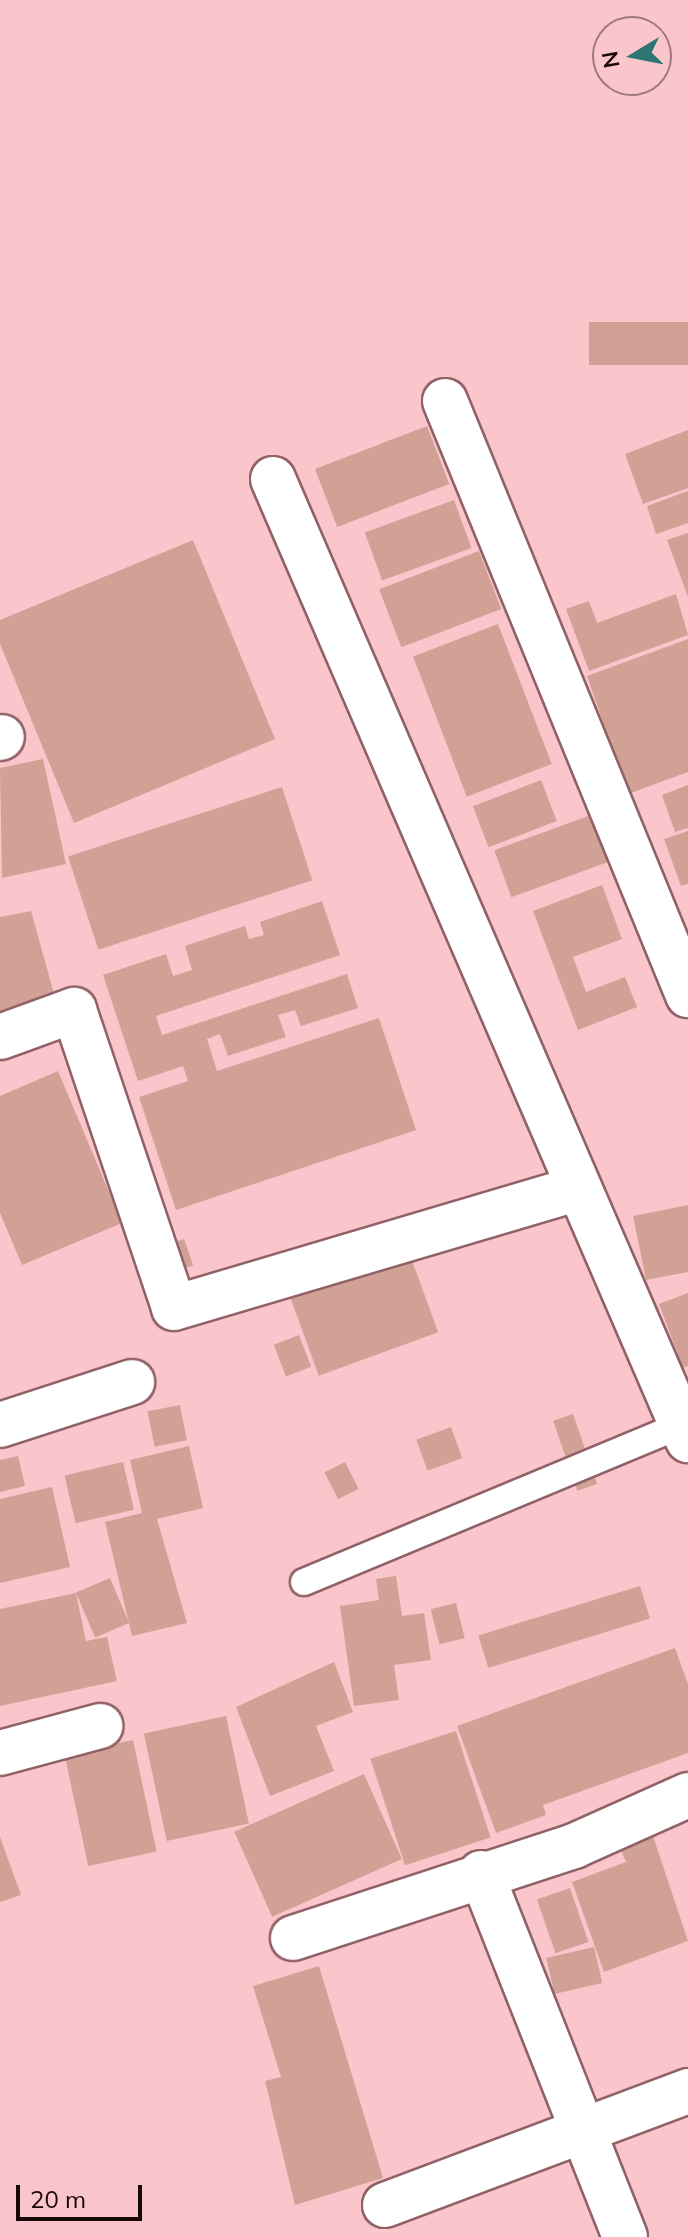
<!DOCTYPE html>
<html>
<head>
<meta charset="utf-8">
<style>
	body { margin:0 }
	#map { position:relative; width:688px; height:2237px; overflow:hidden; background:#fac6cb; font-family:Mulish,sans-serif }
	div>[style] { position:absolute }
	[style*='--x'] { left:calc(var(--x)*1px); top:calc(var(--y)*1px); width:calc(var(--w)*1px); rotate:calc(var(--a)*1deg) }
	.building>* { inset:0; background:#d1a196; transform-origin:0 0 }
	.roads { filter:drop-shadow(2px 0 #906267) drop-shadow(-2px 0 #906267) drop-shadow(0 2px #906267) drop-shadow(0 -2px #906267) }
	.service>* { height:26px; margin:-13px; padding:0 13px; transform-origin:13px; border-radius:13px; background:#fff }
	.minor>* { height:44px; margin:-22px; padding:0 22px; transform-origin:22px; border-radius:22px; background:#fff }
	span { translate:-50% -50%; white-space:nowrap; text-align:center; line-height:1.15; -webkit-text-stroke:6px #fac6cb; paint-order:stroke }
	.north { position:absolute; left:592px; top:16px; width:80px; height:80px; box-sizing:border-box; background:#fac6cb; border:2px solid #a07a7e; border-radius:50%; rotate:260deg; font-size:22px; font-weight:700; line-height:32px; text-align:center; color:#19080a }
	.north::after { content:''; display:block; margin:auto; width:28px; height:36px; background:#2b7573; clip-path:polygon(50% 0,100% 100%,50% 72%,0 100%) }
	.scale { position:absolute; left:16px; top:2185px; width:126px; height:36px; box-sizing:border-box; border:4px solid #19080a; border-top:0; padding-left:10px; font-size:24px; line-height:28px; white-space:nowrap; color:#19080a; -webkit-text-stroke:6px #fac6cb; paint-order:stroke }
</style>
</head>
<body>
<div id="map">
	<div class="building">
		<div style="left:688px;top:322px;width:43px;height:99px;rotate:90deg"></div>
		<div style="left:427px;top:426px;width:62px;height:120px;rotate:69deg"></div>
		<div style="clip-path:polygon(688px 430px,688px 488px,643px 504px,625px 454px)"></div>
		<div style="clip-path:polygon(688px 491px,688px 523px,656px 534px,647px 506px)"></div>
		<div style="left:454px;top:500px;width:51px;height:95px;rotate:70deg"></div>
		<div style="clip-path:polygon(688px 533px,688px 597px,667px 540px)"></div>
		<div style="clip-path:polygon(193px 540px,275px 739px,74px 823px,0 644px,0 620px)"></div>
		<div style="left:479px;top:551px;width:62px;height:107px;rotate:69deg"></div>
		<div style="clip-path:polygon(676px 594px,688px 635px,589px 671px,566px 609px,589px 601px,597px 623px)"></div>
		<div style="left:498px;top:624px;width:150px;height:91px;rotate:69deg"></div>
		<div style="clip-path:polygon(688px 639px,688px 772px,628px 794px,587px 676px)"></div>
		<div style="clip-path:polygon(43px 759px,66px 864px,2px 878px,0 768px)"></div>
		<div style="left:541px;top:780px;width:44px;height:73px;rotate:69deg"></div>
		<div style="clip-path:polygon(688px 785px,688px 828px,675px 832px,662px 795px)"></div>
		<div style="left:282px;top:787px;width:98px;height:225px;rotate:72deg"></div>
		<div style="left:591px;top:815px;width:50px;height:103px;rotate:70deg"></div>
		<div style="clip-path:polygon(688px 831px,688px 884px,681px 886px,664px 839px)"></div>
		<div style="clip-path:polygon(602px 885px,622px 939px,573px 957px,586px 992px,625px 977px,637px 1007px,578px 1030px,533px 911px)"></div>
		<div style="clip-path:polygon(322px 901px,340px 955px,156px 1016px,162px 1035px,347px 974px,358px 1008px,301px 1026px,295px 1010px,278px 1015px,286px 1037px,228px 1056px,220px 1034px,207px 1039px,217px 1071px,379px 1018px,416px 1130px,176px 1210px,139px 1097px,188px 1081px,183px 1066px,138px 1081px,103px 975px,166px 954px,173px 976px,192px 970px,185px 946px,245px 926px,249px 939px,264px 935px,260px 922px)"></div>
		<div style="clip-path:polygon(31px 911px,56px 1001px,0 1014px,0 917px)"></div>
		<div style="clip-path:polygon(58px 1071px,122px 1223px,22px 1265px,0 1213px,0 1096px)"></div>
		<div style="clip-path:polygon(688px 1205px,688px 1272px,646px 1280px,633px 1216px)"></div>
		<div style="left:184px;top:1239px;width:28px;height:30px;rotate:71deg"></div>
		<div style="left:406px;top:1244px;width:94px;height:127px;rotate:70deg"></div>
		<div style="clip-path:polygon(688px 1293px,688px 1366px,683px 1368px,659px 1304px)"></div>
		<div style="left:299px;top:1335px;width:34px;height:27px;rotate:69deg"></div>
		<div style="left:180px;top:1405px;width:36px;height:33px;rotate:79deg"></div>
		<div style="left:573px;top:1414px;width:74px;height:21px;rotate:71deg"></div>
		<div style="left:451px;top:1427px;width:33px;height:37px;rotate:70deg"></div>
		<div style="clip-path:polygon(189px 1446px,203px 1508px,157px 1519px,187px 1623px,132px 1636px,105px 1522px,142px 1513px,130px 1460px)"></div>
		<div style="clip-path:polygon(18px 1456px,25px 1486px,0 1492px,0 1460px)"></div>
		<div style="left:123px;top:1462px;width:49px;height:60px;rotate:77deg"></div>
		<div style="left:345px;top:1462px;width:30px;height:23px;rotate:63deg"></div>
		<div style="clip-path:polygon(52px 1487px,70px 1567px,0 1583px,0 1499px)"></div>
		<div style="clip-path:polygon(396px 1576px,402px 1616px,424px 1613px,431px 1660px,394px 1665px,399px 1700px,354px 1706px,340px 1606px,379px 1600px,376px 1579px)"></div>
		<div style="left:110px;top:1578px;width:49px;height:37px;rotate:67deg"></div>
		<div style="left:640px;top:1586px;width:34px;height:169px;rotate:73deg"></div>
		<div style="clip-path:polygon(76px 1593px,86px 1641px,107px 1637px,117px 1681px,0 1706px,0 1609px)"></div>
		<div style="left:456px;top:1603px;width:36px;height:26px;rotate:76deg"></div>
		<div style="clip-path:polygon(675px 1648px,688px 1684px,688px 1753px,543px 1805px,546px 1815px,496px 1833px,457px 1726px)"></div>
		<div style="clip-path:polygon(334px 1662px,353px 1712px,316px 1726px,334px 1771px,270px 1796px,236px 1707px)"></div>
		<div style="left:226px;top:1716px;width:110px;height:84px;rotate:78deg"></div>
		<div style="left:456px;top:1731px;width:112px;height:90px;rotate:72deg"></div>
		<div style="left:133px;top:1740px;width:114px;height:70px;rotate:78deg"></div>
		<div style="left:364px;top:1774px;width:93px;height:142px;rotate:66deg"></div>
		<div style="clip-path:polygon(652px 1833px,688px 1941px,604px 1972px,572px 1882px,626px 1862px,619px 1845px)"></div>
		<div style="clip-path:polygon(0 1837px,21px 1895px,0 1902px)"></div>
		<div style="left:570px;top:1888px;width:57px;height:35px;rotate:71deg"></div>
		<div style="left:594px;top:1947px;width:37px;height:49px;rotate:77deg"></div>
		<div style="clip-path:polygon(319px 1966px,383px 2178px,295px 2205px,265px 2081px,281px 2077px,253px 1986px)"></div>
	</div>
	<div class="roads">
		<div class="service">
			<div style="--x:304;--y:1582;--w:408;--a:-22.6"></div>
		</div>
		<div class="minor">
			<div style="--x:445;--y:401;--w:642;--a:67.75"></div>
			<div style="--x:273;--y:479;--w:1047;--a:66.64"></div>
			<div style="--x:0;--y:738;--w:2;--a:-27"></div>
			<div style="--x:0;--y:1037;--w:79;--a:-20"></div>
			<div style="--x:74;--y:1010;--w:314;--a:71.4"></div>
			<div style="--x:174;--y:1308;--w:422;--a:-16.5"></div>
			<div style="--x:0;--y:1425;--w:139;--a:-18"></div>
			<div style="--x:0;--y:1753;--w:104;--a:-15.1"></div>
			<div style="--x:481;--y:1873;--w:391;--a:68.4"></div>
			<div style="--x:293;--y:1938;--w:296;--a:-18.1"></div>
			<div style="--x:574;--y:1846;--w:125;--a:-24.1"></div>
			<div style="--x:385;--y:2205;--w:324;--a:-20.6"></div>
		</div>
	</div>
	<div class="north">N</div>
	<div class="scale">20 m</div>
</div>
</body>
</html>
